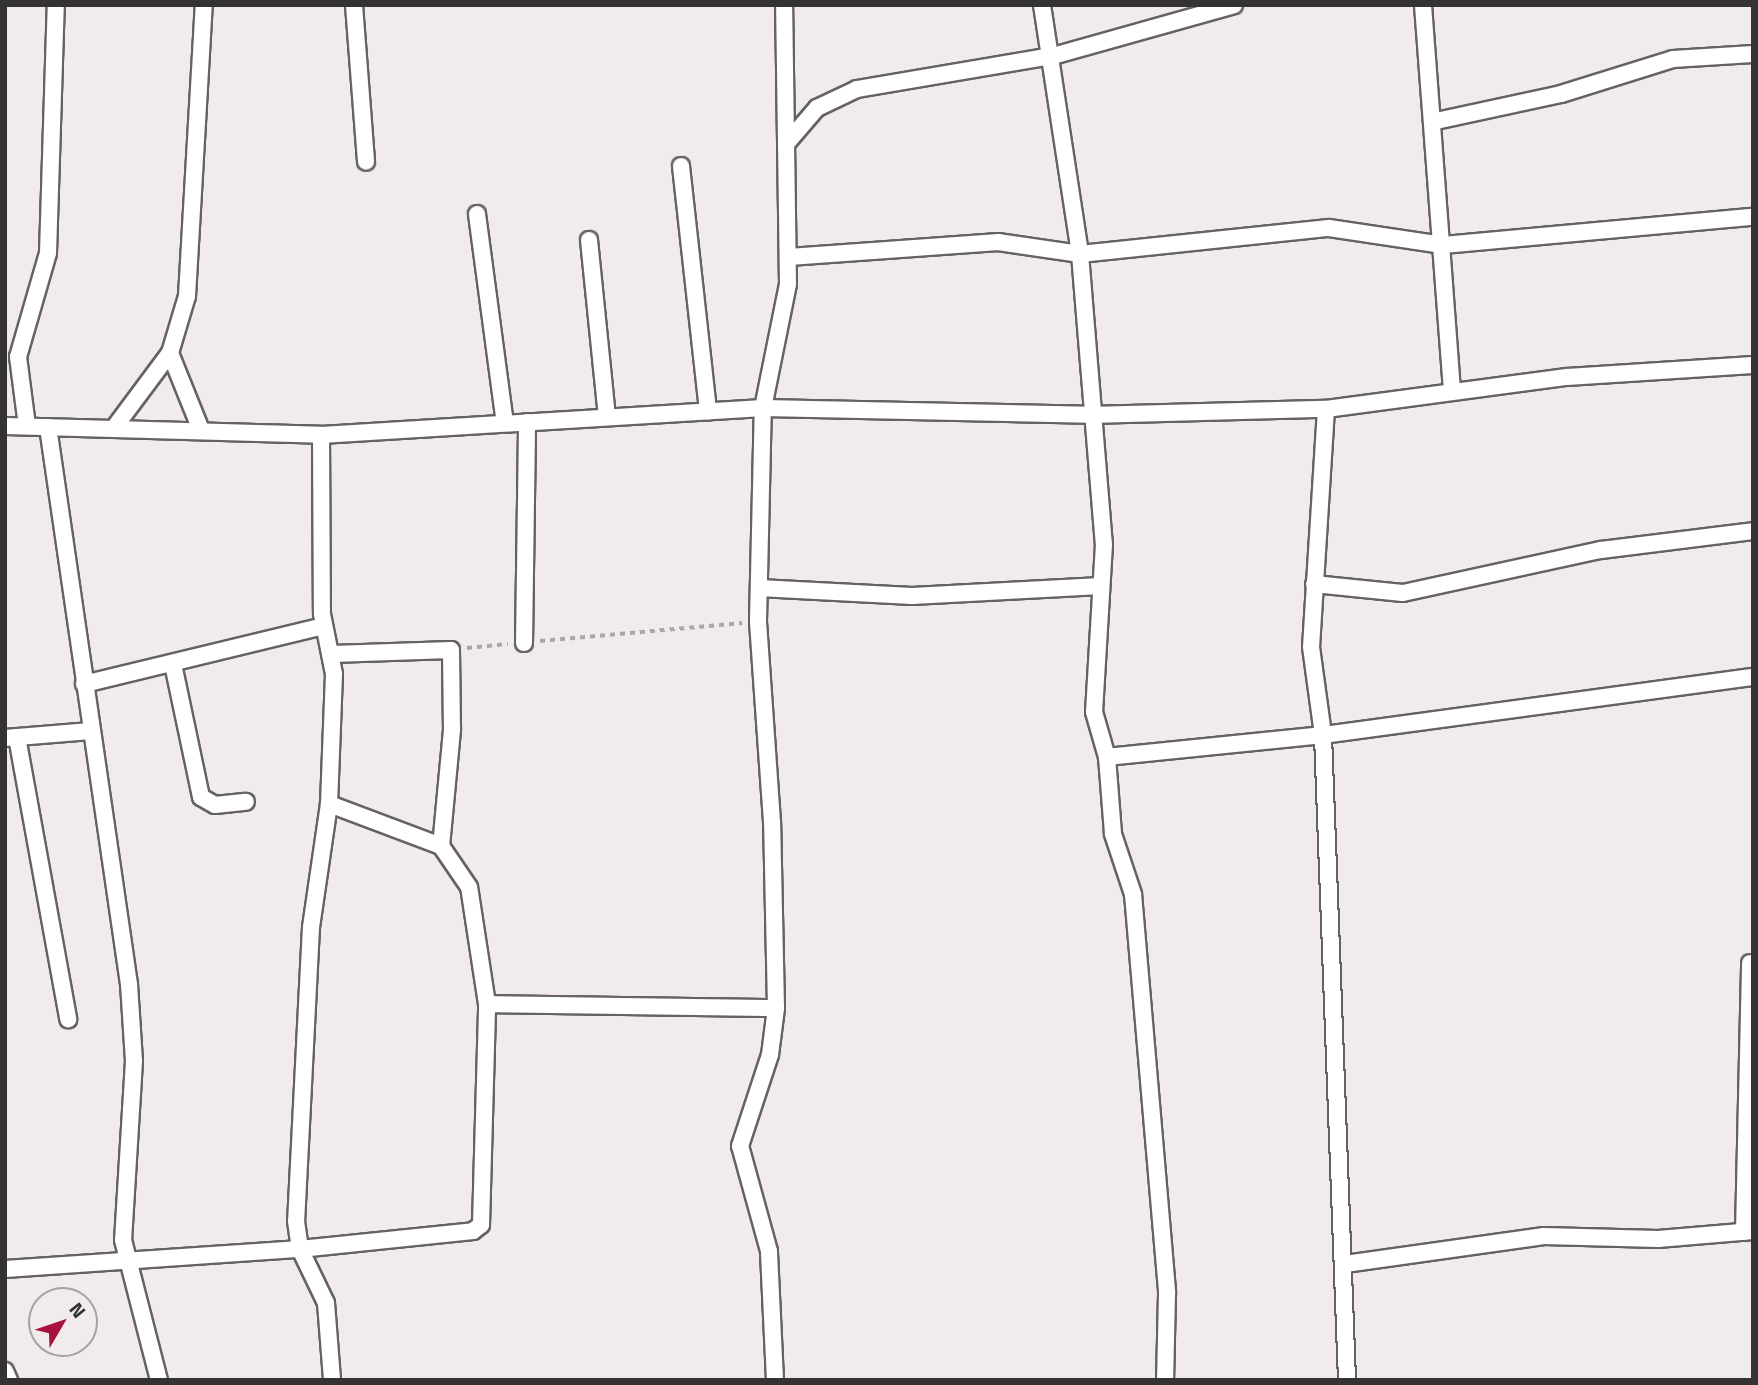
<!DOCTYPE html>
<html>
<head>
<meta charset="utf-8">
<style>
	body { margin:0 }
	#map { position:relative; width:1758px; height:1385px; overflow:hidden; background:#f1ebec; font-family:"Titillium Web",sans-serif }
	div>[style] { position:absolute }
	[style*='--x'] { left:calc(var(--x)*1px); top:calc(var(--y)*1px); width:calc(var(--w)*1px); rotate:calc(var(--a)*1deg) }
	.path>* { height:3.5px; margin-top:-1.75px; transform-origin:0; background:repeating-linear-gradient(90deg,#aba7a8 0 5px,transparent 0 10px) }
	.roads { filter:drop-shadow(2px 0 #676262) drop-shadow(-2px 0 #676262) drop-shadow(0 2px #676262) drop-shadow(0 -2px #676262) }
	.minor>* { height:16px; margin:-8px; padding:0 8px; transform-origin:8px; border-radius:8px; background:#fff }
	span { translate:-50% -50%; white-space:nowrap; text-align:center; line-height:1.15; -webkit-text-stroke:7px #f1ebec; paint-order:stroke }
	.frame { position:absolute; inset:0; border:7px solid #343232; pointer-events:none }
	.north { position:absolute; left:28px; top:1287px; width:70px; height:70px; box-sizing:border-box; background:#f1ebec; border:2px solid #a5a1a2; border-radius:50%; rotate:51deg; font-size:19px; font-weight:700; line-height:28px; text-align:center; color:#343232 }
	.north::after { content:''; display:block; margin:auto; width:24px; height:32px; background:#a8103e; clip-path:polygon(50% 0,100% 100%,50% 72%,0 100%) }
</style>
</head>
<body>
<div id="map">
	<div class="path">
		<div style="--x:540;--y:641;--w:203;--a:-5.1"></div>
		<div style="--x:467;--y:648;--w:41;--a:-5.6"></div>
	</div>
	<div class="roads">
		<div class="minor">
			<div style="--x:354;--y:5;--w:157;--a:85.6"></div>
			<div style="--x:1042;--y:5;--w:252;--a:81.3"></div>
			<div style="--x:1080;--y:254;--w:291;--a:85.3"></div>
			<div style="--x:1104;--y:544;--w:168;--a:93.4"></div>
			<div style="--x:1094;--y:712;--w:47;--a:73.9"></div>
			<div style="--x:1107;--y:757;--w:77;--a:85.5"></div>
			<div style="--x:1113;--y:834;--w:63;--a:71.6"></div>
			<div style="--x:1133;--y:894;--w:401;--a:85.1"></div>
			<div style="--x:1167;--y:1294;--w:86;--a:91.3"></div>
			<div style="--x:1423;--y:5;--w:387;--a:85.7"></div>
			<div style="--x:1436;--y:121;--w:128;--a:-12.2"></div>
			<div style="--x:1561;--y:94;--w:117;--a:-17.4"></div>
			<div style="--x:1673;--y:59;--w:80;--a:-3.6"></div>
			<div style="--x:786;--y:144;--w:48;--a:-49.3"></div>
			<div style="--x:817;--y:108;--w:44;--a:-25.4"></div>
			<div style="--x:857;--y:89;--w:199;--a:-9.6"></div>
			<div style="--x:1053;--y:56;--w:188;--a:-15.7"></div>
			<div style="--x:681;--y:166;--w:247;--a:83.7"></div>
			<div style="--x:477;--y:214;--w:211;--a:82.4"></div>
			<div style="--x:589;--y:240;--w:178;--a:84.2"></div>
			<div style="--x:789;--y:257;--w:210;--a:-4.1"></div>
			<div style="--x:998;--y:242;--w:83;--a:8.3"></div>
			<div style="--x:1080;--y:254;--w:250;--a:-6"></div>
			<div style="--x:1329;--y:228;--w:115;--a:8.5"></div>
			<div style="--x:1443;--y:245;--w:311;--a:-5.2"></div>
			<div style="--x:170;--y:353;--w:83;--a:68.1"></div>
			<div style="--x:1326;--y:409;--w:238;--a:93.6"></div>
			<div style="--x:1311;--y:647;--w:89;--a:82.2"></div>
			<div style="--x:1323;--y:735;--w:645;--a:87.87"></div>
			<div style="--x:5;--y:426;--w:316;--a:1.6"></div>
			<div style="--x:321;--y:435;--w:443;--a:-3.5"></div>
			<div style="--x:763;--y:408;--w:326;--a:1.2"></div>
			<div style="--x:1089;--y:415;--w:237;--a:-1.5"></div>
			<div style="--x:1326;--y:409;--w:243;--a:-7.6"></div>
			<div style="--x:1567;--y:377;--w:186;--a:-3.7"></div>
			<div style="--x:27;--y:426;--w:70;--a:-97.4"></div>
			<div style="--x:18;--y:357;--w:108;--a:-73.9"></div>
			<div style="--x:48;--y:253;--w:248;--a:-88.2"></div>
			<div style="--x:48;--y:427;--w:563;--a:81.73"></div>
			<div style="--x:129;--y:984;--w:77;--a:86.3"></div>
			<div style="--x:134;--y:1061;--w:179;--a:93.5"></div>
			<div style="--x:123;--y:1240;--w:145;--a:75.6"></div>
			<div style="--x:114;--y:428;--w:94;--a:-53.3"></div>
			<div style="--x:170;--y:353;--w:59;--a:-73.4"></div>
			<div style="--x:187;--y:296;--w:291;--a:-86.7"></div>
			<div style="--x:321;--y:435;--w:179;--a:89.7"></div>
			<div style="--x:322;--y:614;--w:61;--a:78.7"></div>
			<div style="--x:334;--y:674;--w:130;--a:92.2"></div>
			<div style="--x:329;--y:804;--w:124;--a:98.3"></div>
			<div style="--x:311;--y:927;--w:294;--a:92.9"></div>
			<div style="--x:296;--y:1221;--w:28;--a:82"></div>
			<div style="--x:300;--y:1249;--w:60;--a:64.3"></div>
			<div style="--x:326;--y:1303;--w:77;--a:85.5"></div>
			<div style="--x:1314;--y:584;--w:89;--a:5.8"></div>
			<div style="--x:1403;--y:593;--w:203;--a:-12.3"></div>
			<div style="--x:1601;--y:550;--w:153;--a:-7.1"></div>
			<div style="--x:759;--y:588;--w:153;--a:3"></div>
			<div style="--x:912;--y:596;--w:189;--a:-3"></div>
			<div style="--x:524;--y:643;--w:221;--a:-89.2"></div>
			<div style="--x:332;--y:654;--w:119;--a:-1.9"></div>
			<div style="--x:451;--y:650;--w:80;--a:89.3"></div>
			<div style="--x:452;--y:730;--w:117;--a:95.4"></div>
			<div style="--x:173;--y:664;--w:136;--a:78.1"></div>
			<div style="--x:201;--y:797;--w:16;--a:30"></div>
			<div style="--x:215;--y:805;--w:31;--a:-6"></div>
			<div style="--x:84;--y:684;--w:246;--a:-13.6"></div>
			<div style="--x:17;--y:737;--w:287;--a:79.7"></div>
			<div style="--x:5;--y:738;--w:86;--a:-4.7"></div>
			<div style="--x:1107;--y:757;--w:217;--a:-5.8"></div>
			<div style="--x:1323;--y:735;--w:434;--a:-7.7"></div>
			<div style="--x:487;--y:1004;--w:289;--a:0.8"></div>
			<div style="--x:1744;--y:1232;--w:269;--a:-88.7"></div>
			<div style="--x:1345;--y:1264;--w:201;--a:-8"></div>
			<div style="--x:1544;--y:1236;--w:114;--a:1.5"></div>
			<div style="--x:1658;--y:1239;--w:95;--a:-4.8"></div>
			<div style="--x:5;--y:1269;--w:296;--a:-3.9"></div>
			<div style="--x:300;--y:1249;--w:174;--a:-5.9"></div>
			<div style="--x:473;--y:1231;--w:10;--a:-37"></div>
			<div style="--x:481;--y:1225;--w:221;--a:-88.4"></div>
			<div style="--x:487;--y:1004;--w:118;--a:-98.7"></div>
			<div style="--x:469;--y:887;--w:50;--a:-124.3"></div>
			<div style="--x:441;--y:846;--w:120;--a:-159.4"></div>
			<div style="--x:5;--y:1371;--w:10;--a:66"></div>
			<div style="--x:775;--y:1380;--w:129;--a:-92.7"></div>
			<div style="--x:769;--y:1251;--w:109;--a:-105.4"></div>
			<div style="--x:740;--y:1146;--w:96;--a:-71.8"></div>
			<div style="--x:770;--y:1055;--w:47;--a:-82.7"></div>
			<div style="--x:776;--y:1008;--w:186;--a:-91.2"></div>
			<div style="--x:772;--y:822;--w:201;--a:-94"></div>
			<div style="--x:758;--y:621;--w:213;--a:-88.7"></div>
			<div style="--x:763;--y:408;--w:126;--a:-78.6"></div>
			<div style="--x:788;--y:284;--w:279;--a:-90.8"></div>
		</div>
	</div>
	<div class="frame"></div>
	<div class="north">N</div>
</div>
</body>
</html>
